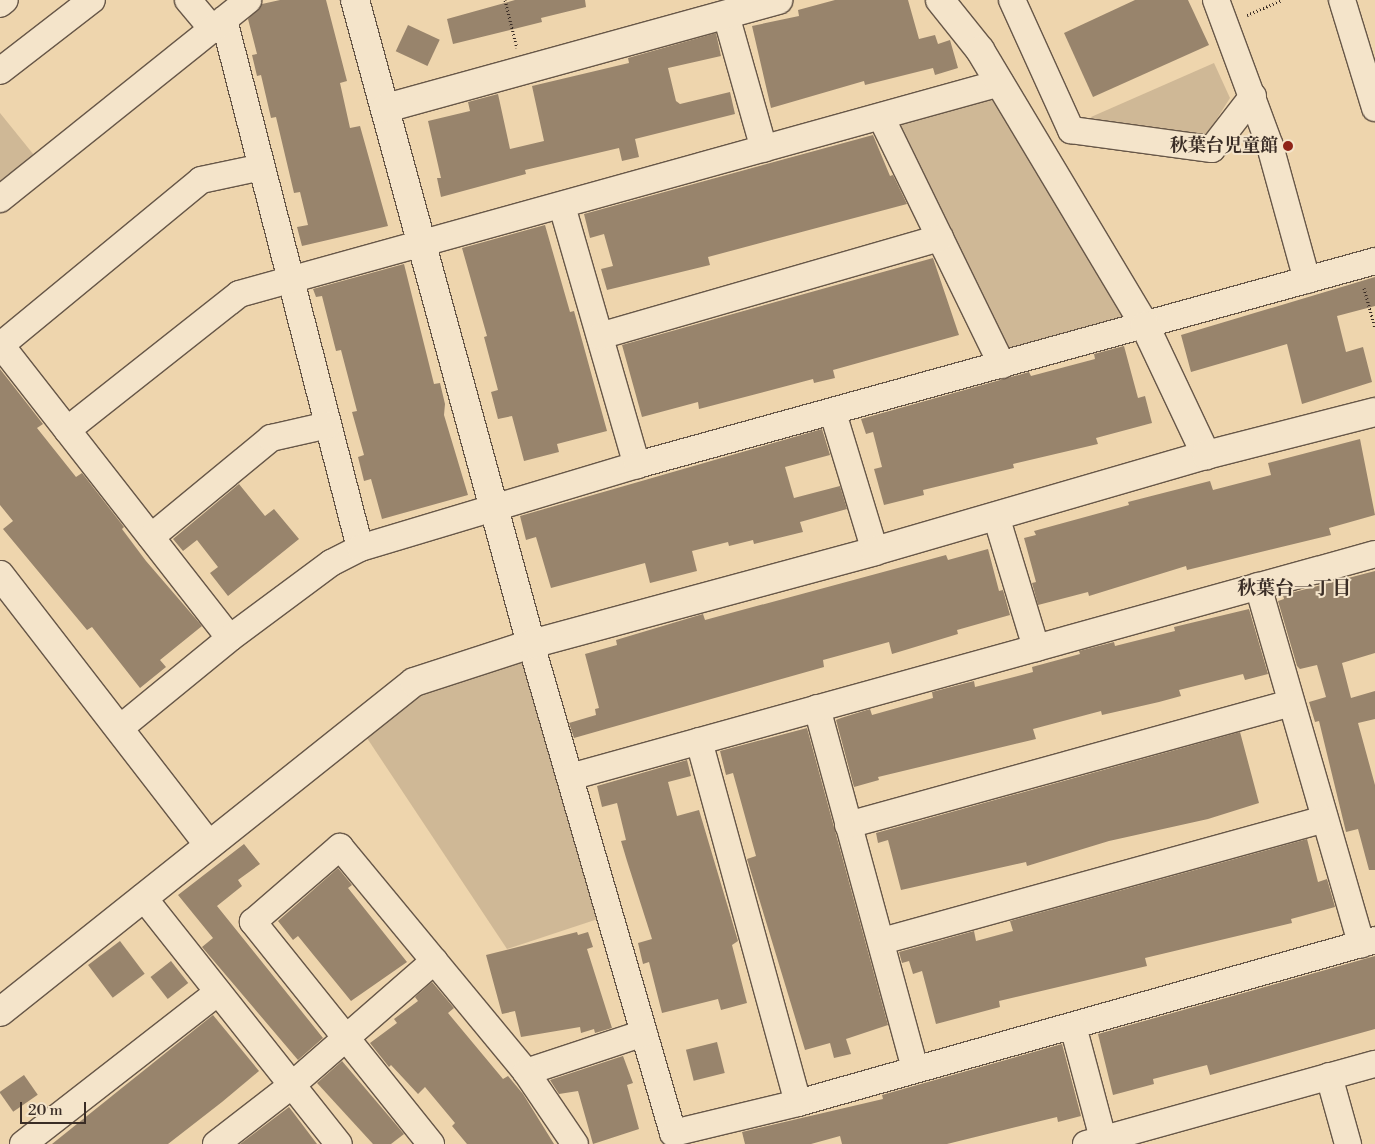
<!DOCTYPE html>
<html>
<head>
<meta charset="utf-8">
<style>
	body { margin:0 }
	#map { position:relative; width:1375px; height:1144px; overflow:hidden; background:#eed5ad; font-family:"Libre Bodoni","Noto Serif JP",serif }
	div>[style] { position:absolute }
	[style*='--x'] { left:calc(var(--x)*1px); top:calc(var(--y)*1px); width:calc(var(--w)*1px); rotate:calc(var(--a)*1deg) }
	.green>* { inset:0; background:#cfb896 }
	.building>* { inset:0; background:#98846c; transform-origin:0 0 }
	.path>* { height:3px; margin-top:-1.5px; transform-origin:0; background:repeating-linear-gradient(90deg,#3a2d26 0 1px,transparent 0 3.5px) }
	.roads { filter:drop-shadow(1px 0 #675748) drop-shadow(-1px 0 #675748) drop-shadow(0 1px #675748) drop-shadow(0 -1px #675748) }
	.street>* { height:26px; margin:-13px; padding:0 13px; transform-origin:13px; border-radius:13px; background:#f4e4ca }
	.secondary>* { height:28px; margin:-14px; padding:0 14px; transform-origin:14px; border-radius:14px; background:#f4e4ca }
	.dots>* { width:14px; height:14px; translate:-50% -50%; box-sizing:border-box; border:2px solid #f4e4ca; border-radius:50% }
	span { translate:-50% -50%; white-space:nowrap; text-align:center; line-height:1.15; -webkit-text-stroke:4px #f4e4ca; paint-order:stroke }
	.poi-label { font-size:18px; color:#3a2d26; font-weight:700 }
	.right { translate:-100% -50%; text-align:right }
	.neighbourhood-label { font-size:19px; color:#3a2d26; font-weight:700 }
	.scale { position:absolute; left:20px; top:1102px; width:66px; height:22px; box-sizing:border-box; border:2px solid #3a2d26; border-top:0; padding-left:6px; font-size:15px; line-height:18px; white-space:nowrap; color:#3a2d26; -webkit-text-stroke:4px #f4e4ca; paint-order:stroke }
</style>
</head>
<body>
<div id="map">
	<div class="green">
		<div style="clip-path:polygon(1214px 63px,1230px 98px,1206px 136px,1095px 123px,1091px 117px)"></div>
		<div style="clip-path:polygon(1000px 83px,1145px 326px,1002px 365px,881px 117px)"></div>
		<div style="clip-path:polygon(0 113px,42px 165px,0 199px)"></div>
		<div style="clip-path:polygon(531px 644px,610px 915px,507px 949px,359px 726px,414px 682px)"></div>
	</div>
	<div class="building">
		<div style="clip-path:polygon(280px 0,326px 0,347px 81px,340px 83px,350px 128px,360px 126px,388px 226px,302px 246px,297px 227px,308px 225px,300px 192px,294px 193px,276px 117px,271px 118px,261px 75px,257px 76px,252px 55px,257px 54px,248px 19px,262px 4px)"></div>
		<div style="clip-path:polygon(515px 0,585px 0,586px 7px,541px 18px,542px 22px,453px 44px,447px 19px)"></div>
		<div style="clip-path:polygon(835px 0,908px 0,919px 39px,935px 35px,938px 44px,950px 40px,958px 68px,935px 75px,933px 68px,865px 85px,864px 81px,771px 108px,752px 26px,799px 16px,798px 10px)"></div>
		<div style="clip-path:polygon(1135px 0,1188px 0,1209px 45px,1093px 97px,1064px 33px)"></div>
		<div style="left:408px;top:25px;width:35px;height:29px;rotate:25deg"></div>
		<div style="clip-path:polygon(716px 33px,721px 56px,668px 68px,676px 101px,680px 104px,730px 92px,735px 114px,635px 139px,639px 157px,622px 161px,619px 148px,525px 170px,526px 174px,441px 197px,437px 178px,441px 178px,428px 121px,470px 111px,468px 102px,498px 94px,510px 149px,544px 141px,532px 86px,629px 63px,628px 58px)"></div>
		<div style="clip-path:polygon(873px 135px,890px 176px,893px 175px,907px 204px,708px 257px,710px 265px,607px 290px,601px 269px,613px 266px,604px 234px,590px 238px,584px 214px)"></div>
		<div style="clip-path:polygon(545px 225px,570px 312px,574px 311px,607px 431px,557px 444px,559px 452px,524px 461px,512px 416px,498px 419px,491px 392px,498px 390px,484px 337px,487px 336px,462px 248px)"></div>
		<div style="clip-path:polygon(933px 258px,959px 335px,833px 370px,835px 378px,814px 383px,813px 379px,699px 409px,698px 402px,642px 417px,622px 345px)"></div>
		<div style="clip-path:polygon(404px 264px,434px 384px,440px 383px,445px 404px,444px 415px,468px 495px,382px 519px,371px 479px,364px 481px,358px 457px,364px 455px,352px 412px,357px 411px,341px 350px,336px 351px,322px 296px,316px 297px,313px 289px)"></div>
		<div style="clip-path:polygon(1375px 277px,1375px 306px,1337px 316px,1346px 352px,1363px 347px,1372px 382px,1302px 404px,1287px 344px,1191px 372px,1181px 335px)"></div>
		<div style="clip-path:polygon(1124px 346px,1138px 398px,1145px 396px,1152px 423px,1096px 438px,1098px 444px,1013px 464px,1014px 468px,923px 490px,924px 495px,884px 505px,874px 469px,882px 467px,873px 432px,866px 434px,861px 419px,1029px 372px,1031px 376px,1095px 359px,1094px 354px)"></div>
		<div style="clip-path:polygon(0 369px,43px 424px,37px 428px,76px 477px,82px 473px,124px 527px,122px 529px,146px 561px,202px 626px,160px 660px,166px 667px,140px 688px,92px 627px,87px 630px,3px 529px,13px 521px,0 505px)"></div>
		<div style="clip-path:polygon(822px 429px,830px 455px,785px 467px,794px 498px,840px 486px,847px 509px,800px 522px,803px 532px,754px 544px,753px 540px,729px 546px,728px 542px,692px 551px,697px 571px,650px 583px,645px 563px,551px 588px,536px 537px,526px 540px,520px 516px)"></div>
		<div style="clip-path:polygon(1360px 439px,1375px 515px,1329px 528px,1331px 535px,1187px 570px,1186px 566px,1089px 596px,1088px 592px,1038px 605px,1032px 583px,1036px 582px,1024px 538px,1036px 535px,1034px 531px,1129px 505px,1128px 502px,1210px 481px,1213px 490px,1271px 475px,1268px 463px)"></div>
		<div style="clip-path:polygon(239px 484px,265px 516px,274px 509px,299px 539px,228px 596px,210px 573px,218px 567px,197px 540px,183px 551px,173px 539px)"></div>
		<div style="clip-path:polygon(988px 549px,999px 591px,1003px 590px,1010px 615px,957px 630px,958px 634px,892px 654px,889px 642px,823px 660px,824px 667px,574px 738px,569px 723px,596px 715px,595px 709px,599px 708px,585px 654px,617px 645px,616px 640px,703px 614px,705px 620px,946px 555px,948px 560px)"></div>
		<div style="clip-path:polygon(1375px 571px,1375px 653px,1342px 663px,1351px 698px,1375px 691px,1375px 719px,1358px 723px,1375px 785px,1375px 870px,1369px 870px,1358px 829px,1346px 832px,1319px 721px,1315px 722px,1309px 702px,1326px 697px,1317px 665px,1300px 669px,1297px 666px,1278px 601px,1284px 599px,1283px 595px)"></div>
		<div style="clip-path:polygon(1249px 609px,1268px 674px,1245px 680px,1243px 674px,1179px 690px,1181px 696px,1159px 702px,1102px 715px,1101px 711px,1033px 729px,1036px 739px,878px 777px,879px 780px,854px 787px,836px 720px,841px 718px,870px 709px,872px 715px,933px 698px,932px 692px,974px 681px,975px 687px,1033px 672px,1032px 667px,1080px 654px,1079px 651px,1114px 642px,1115px 646px,1175px 631px,1174px 627px)"></div>
		<div style="clip-path:polygon(807px 728px,888px 1025px,846px 1039px,851px 1054px,834px 1058px,830px 1043px,805px 1050px,747px 859px,756px 856px,733px 773px,726px 775px,720px 751px)"></div>
		<div style="clip-path:polygon(1240px 732px,1259px 803px,1208px 819px,1109px 841px,1027px 866px,1026px 862px,901px 890px,888px 840px,878px 843px,876px 833px)"></div>
		<div style="clip-path:polygon(687px 760px,691px 776px,668px 782px,677px 816px,699px 810px,738px 941px,732px 945px,747px 1003px,721px 1010px,718px 999px,662px 1013px,649px 962px,643px 964px,638px 943px,652px 939px,627px 861px,621px 841px,626px 840px,617px 803px,602px 807px,597px 786px)"></div>
		<div style="clip-path:polygon(1307px 839px,1318px 882px,1327px 879px,1335px 907px,1291px 919px,1292px 923px,1145px 958px,1147px 966px,999px 1001px,1000px 1007px,936px 1024px,922px 971px,913px 974px,909px 961px,902px 963px,899px 952px,974px 931px,976px 941px,1013px 931px,1010px 921px)"></div>
		<div style="clip-path:polygon(244px 844px,260px 864px,238px 880px,242px 886px,217px 906px,323px 1038px,298px 1060px,202px 947px,213px 938px,178px 895px)"></div>
		<div style="clip-path:polygon(338px 868px,352px 885px,348px 888px,407px 962px,351px 1001px,298px 936px,293px 940px,278px 921px)"></div>
		<div style="clip-path:polygon(577px 932px,578px 935px,588px 932px,593px 947px,587px 949px,612px 1028px,595px 1033px,594px 1029px,581px 1033px,580px 1027px,521px 1037px,515px 1011px,502px 1014px,486px 955px)"></div>
		<div style="left:120px;top:941px;width:41px;height:40px;rotate:53deg"></div>
		<div style="clip-path:polygon(1375px 956px,1375px 1029px,1210px 1075px,1207px 1065px,1153px 1079px,1154px 1084px,1113px 1095px,1098px 1034px)"></div>
		<div style="left:171px;top:961px;width:28px;height:26px;rotate:52deg"></div>
		<div style="clip-path:polygon(432px 982px,454px 1008px,448px 1013px,503px 1079px,508px 1076px,523px 1094px,554px 1144px,467px 1144px,452px 1126px,455px 1123px,425px 1087px,418px 1094px,391px 1065px,389px 1067px,370px 1043px,397px 1023px,394px 1019px,418px 1001px,415px 997px)"></div>
		<div style="clip-path:polygon(213px 1015px,259px 1071px,222px 1102px,168px 1144px,52px 1144px)"></div>
		<div style="left:717px;top:1042px;width:32px;height:32px;rotate:76deg"></div>
		<div style="clip-path:polygon(1062px 1044px,1081px 1116px,1058px 1122px,1057px 1117px,947px 1144px,842px 1144px,840px 1136px,811px 1144px,745px 1144px,742px 1132px,883px 1099px,882px 1095px)"></div>
		<div style="clip-path:polygon(623px 1056px,633px 1083px,627px 1085px,639px 1129px,593px 1144px,578px 1091px,559px 1094px,550px 1080px)"></div>
		<div style="clip-path:polygon(342px 1061px,404px 1134px,391px 1144px,373px 1144px,317px 1083px)"></div>
		<div style="left:24px;top:1075px;width:24px;height:30px;rotate:55deg"></div>
		<div style="clip-path:polygon(289px 1107px,317px 1144px,240px 1144px)"></div>
	</div>
	<div class="path">
		<div style="--x:505;--y:0;--w:49;--a:76"></div>
		<div style="--x:1247;--y:15;--w:38;--a:-23"></div>
		<div style="--x:1364;--y:288;--w:41;--a:74.6"></div>
	</div>
	<div class="roads">
		<div class="street">
			<div style="--x:188;--y:0;--w:38;--a:50"></div>
			<div style="--x:1012;--y:0;--w:143;--a:65.6"></div>
			<div style="--x:1071;--y:130;--w:142;--a:7.7"></div>
			<div style="--x:1212;--y:149;--w:67;--a:-52.3"></div>
			<div style="--x:1216;--y:0;--w:156;--a:69.7"></div>
			<div style="--x:1270;--y:146;--w:139;--a:74.6"></div>
			<div style="--x:1342;--y:0;--w:113;--a:73"></div>
			<div style="--x:0;--y:4;--w:6;--a:-39"></div>
			<div style="--x:726;--y:15;--w:139;--a:74.2"></div>
			<div style="--x:224;--y:20;--w:545;--a:75.56"></div>
			<div style="--x:0;--y:71;--w:116;--a:-37.7"></div>
			<div style="--x:881;--y:117;--w:276;--a:64"></div>
			<div style="--x:0;--y:199;--w:318;--a:-38.7"></div>
			<div style="--x:562;--y:206;--w:270;--a:73.9"></div>
			<div style="--x:600;--y:336;--w:354;--a:-16.1"></div>
			<div style="--x:0;--y:344;--w:373;--a:52"></div>
			<div style="--x:1;--y:345;--w:259;--a:-39.5"></div>
			<div style="--x:201;--y:180;--w:62;--a:-12"></div>
			<div style="--x:833;--y:413;--w:144;--a:73.1"></div>
			<div style="--x:67;--y:430;--w:219;--a:-38.3"></div>
			<div style="--x:239;--y:294;--w:790;--a:-15.5"></div>
			<div style="--x:996;--y:516;--w:138;--a:73.1"></div>
			<div style="--x:151;--y:537;--w:156;--a:-39.5"></div>
			<div style="--x:271;--y:438;--w:58;--a:-12.8"></div>
			<div style="--x:1258;--y:586;--w:373;--a:73.9"></div>
			<div style="--x:531;--y:644;--w:509;--a:73.81"></div>
			<div style="--x:673;--y:1133;--w:129;--a:-13.5"></div>
			<div style="--x:798;--y:1103;--w:600;--a:-15.77"></div>
			<div style="--x:817;--y:708;--w:374;--a:74.8"></div>
			<div style="--x:119;--y:729;--w:144;--a:-39.3"></div>
			<div style="--x:230;--y:638;--w:126;--a:-36.6"></div>
			<div style="--x:331;--y:563;--w:33;--a:-27"></div>
			<div style="--x:360;--y:548;--w:289;--a:-16.7"></div>
			<div style="--x:637;--y:465;--w:766;--a:-15.45"></div>
			<div style="--x:699;--y:741;--w:375;--a:74.7"></div>
			<div style="--x:570;--y:777;--w:835;--a:-15.48"></div>
			<div style="--x:848;--y:825;--w:459;--a:-15.4"></div>
			<div style="--x:143;--y:897;--w:315;--a:51.6"></div>
			<div style="--x:882;--y:941;--w:459;--a:-15.4"></div>
			<div style="--x:1073;--y:1026;--w:117;--a:75.1"></div>
			<div style="--x:526;--y:1072;--w:124;--a:-18.3"></div>
			<div style="--x:1329;--y:1076;--w:71;--a:74.4"></div>
			<div style="--x:23;--y:1144;--w:247;--a:-37.9"></div>
			<div style="--x:216;--y:1144;--w:96;--a:-37.8"></div>
			<div style="--x:292;--y:1085;--w:189;--a:-41.1"></div>
			<div style="--x:431;--y:1144;--w:285;--a:-128.7"></div>
			<div style="--x:253;--y:922;--w:115;--a:-40.8"></div>
			<div style="--x:340;--y:847;--w:292;--a:50.4"></div>
			<div style="--x:526;--y:1072;--w:87;--a:55.8"></div>
			<div style="--x:1086;--y:1144;--w:300;--a:-15.5"></div>
		</div>
		<div class="secondary">
			<div style="--x:355;--y:0;--w:668;--a:74.71"></div>
			<div style="--x:940;--y:0;--w:64;--a:51.3"></div>
			<div style="--x:980;--y:50;--w:322;--a:59.1"></div>
			<div style="--x:1145;--y:326;--w:143;--a:64.7"></div>
			<div style="--x:386;--y:108;--w:407;--a:-15.4"></div>
			<div style="--x:0;--y:575;--w:341;--a:52.3"></div>
			<div style="--x:0;--y:1012;--w:529;--a:-38.56"></div>
			<div style="--x:414;--y:682;--w:123;--a:-18"></div>
			<div style="--x:531;--y:644;--w:356;--a:-15.1"></div>
			<div style="--x:875;--y:551;--w:345;--a:-16.2"></div>
			<div style="--x:1206;--y:455;--w:174;--a:-14.3"></div>
		</div>
	</div>
	<div class="dots">
		<div style="left:1288px;top:146px;background:#8f2418"></div>
	</div>
	<div class="poi-label">
		<span class="right" style="left:1278px;top:146px">秋葉台児童館</span>
	</div>
	<div class="neighbourhood-label">
		<span style="left:1294px;top:589px">秋葉台一丁目</span>
	</div>
	<div class="scale">20 m</div>
</div>
</body>
</html>
